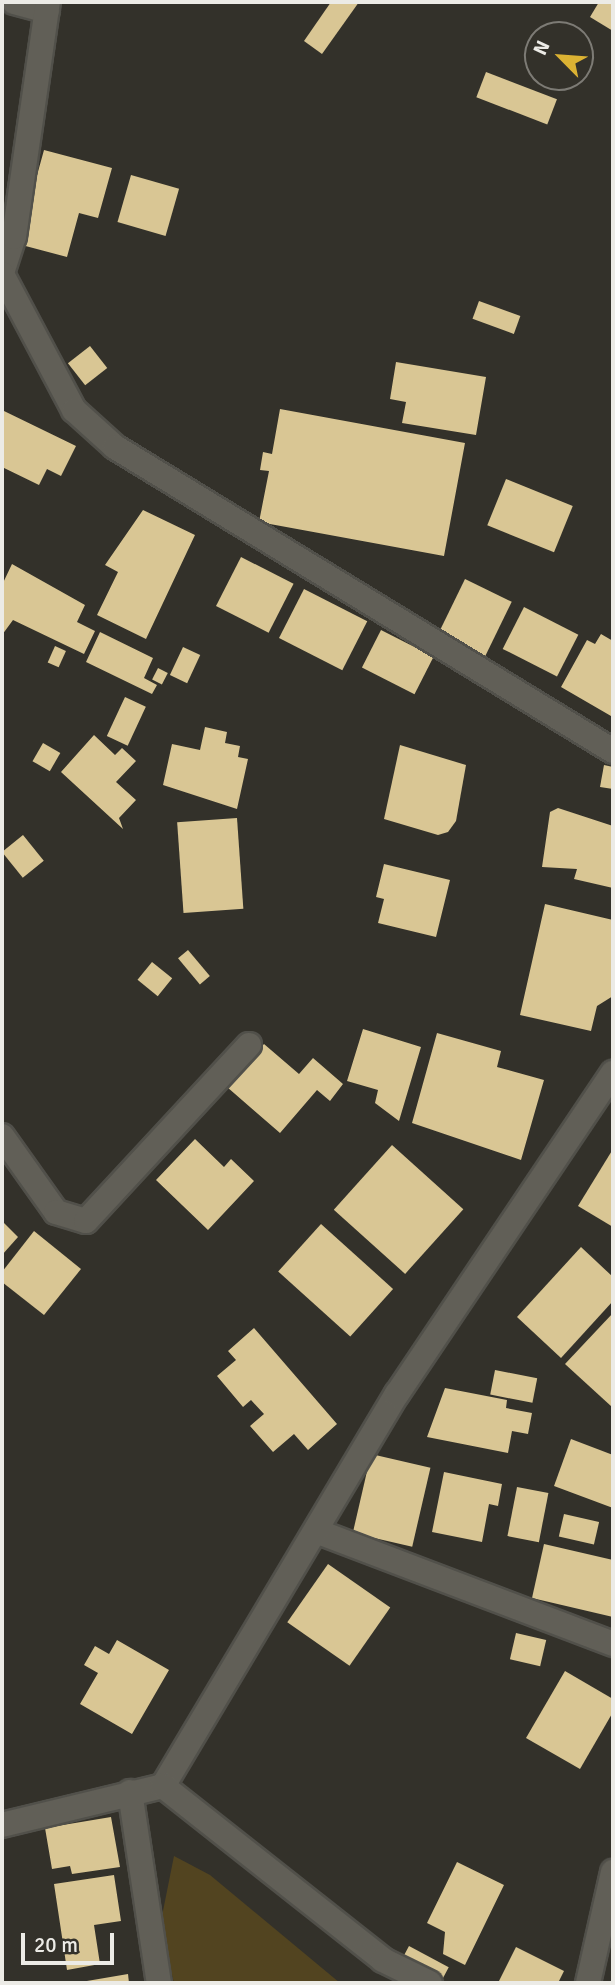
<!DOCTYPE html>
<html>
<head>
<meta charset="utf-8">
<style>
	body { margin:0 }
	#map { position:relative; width:615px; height:1985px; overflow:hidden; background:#33312a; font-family:Signika,sans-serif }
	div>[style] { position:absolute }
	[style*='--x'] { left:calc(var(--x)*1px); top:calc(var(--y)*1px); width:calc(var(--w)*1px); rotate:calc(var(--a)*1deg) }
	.green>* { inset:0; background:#524420 }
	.building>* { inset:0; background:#d9c694; transform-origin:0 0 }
	.roads { filter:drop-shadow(2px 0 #51504a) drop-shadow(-2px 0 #51504a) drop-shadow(0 2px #51504a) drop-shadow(0 -2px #51504a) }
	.street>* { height:24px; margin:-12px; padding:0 12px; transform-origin:12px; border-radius:12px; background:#615f57 }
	span { translate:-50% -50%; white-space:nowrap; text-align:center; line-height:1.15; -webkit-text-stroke:7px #33312a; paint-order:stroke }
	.frame { position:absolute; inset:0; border:4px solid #ecebe6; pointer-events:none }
	.north { position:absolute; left:524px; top:21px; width:70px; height:70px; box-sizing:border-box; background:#33312a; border:2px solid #7d7b75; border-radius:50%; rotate:295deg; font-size:19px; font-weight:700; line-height:28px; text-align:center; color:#ecebe6 }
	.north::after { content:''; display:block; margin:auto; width:24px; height:32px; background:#dbb233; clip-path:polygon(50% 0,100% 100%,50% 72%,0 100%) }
	.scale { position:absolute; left:21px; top:1933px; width:93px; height:32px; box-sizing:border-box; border:4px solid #ecebe6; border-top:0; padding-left:9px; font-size:21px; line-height:24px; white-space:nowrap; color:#ecebe6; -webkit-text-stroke:5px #33312a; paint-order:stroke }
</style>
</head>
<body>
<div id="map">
	<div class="green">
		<div style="clip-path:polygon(174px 1856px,210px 1875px,340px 1983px,174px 1983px,160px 1926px)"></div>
	</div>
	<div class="building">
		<div style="clip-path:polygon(331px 2px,359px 2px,322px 54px,304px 41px)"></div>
		<div style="clip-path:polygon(599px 2px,613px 2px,613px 31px,590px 17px)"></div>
		<div style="left:486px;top:72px;width:76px;height:27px;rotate:21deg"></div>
		<div style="clip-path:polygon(44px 150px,112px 168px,98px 218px,79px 213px,67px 257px,18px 244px)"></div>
		<div style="left:131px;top:175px;width:50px;height:49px;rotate:16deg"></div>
		<div style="left:479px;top:301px;width:44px;height:19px;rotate:20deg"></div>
		<div style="left:90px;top:346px;width:28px;height:28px;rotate:52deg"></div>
		<div style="clip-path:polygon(396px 362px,486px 377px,476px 435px,402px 423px,406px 402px,390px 399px)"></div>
		<div style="clip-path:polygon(280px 409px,465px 443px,444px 556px,259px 522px,269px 471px,260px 470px,263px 452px,272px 454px)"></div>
		<div style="clip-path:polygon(4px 411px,76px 446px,61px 476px,47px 469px,39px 485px,2px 467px)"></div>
		<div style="left:506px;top:479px;width:72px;height:50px;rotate:22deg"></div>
		<div style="clip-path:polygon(143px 510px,195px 535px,146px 639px,97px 615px,118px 572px,105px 565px)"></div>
		<div style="left:241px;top:557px;width:59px;height:55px;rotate:27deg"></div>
		<div style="clip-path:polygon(12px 564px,85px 605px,77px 622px,95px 631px,84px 654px,13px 620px,2px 635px,2px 585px)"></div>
		<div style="left:465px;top:579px;width:52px;height:62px;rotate:26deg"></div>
		<div style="left:304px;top:589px;width:71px;height:55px;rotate:27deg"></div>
		<div style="left:524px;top:607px;width:61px;height:47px;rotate:27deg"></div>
		<div style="left:381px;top:630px;width:59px;height:42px;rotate:27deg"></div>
		<div style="clip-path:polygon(100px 632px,153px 658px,144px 678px,157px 685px,152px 694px,86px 662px)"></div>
		<div style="clip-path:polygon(601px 634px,613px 641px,611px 716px,561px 687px,587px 640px,595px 644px)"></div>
		<div style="left:55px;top:646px;width:12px;height:18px;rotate:24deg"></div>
		<div style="left:183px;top:647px;width:19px;height:31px;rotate:25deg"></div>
		<div style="left:158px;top:668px;width:11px;height:13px;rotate:27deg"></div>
		<div style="left:125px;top:697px;width:23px;height:43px;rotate:25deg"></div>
		<div style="clip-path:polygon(205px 727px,227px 732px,225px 743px,240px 746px,238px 757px,248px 759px,237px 809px,163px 785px,172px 744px,200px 750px)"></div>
		<div style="clip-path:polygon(94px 735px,115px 755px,122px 748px,136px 761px,116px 782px,136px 800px,119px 818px,123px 829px,61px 772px)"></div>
		<div style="left:43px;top:743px;width:20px;height:21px;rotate:30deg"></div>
		<div style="clip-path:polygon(400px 745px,466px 765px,456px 821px,448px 832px,438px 835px,384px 819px)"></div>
		<div style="clip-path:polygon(604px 765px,613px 767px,613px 789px,600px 787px)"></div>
		<div style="clip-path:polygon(558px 808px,613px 826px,613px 888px,574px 879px,577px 869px,542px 867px,550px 812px)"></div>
		<div style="left:237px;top:818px;width:91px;height:60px;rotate:86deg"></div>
		<div style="left:23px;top:835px;width:33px;height:27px;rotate:51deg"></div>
		<div style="clip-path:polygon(384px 864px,450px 880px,436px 937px,378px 923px,384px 899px,376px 897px)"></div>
		<div style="clip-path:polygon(545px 904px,613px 920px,613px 996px,597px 1006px,591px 1031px,520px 1015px)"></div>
		<div style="left:188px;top:950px;width:34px;height:13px;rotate:50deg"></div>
		<div style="left:152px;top:962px;width:26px;height:23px;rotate:39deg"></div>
		<div style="clip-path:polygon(363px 1029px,421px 1047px,399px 1121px,375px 1103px,378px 1090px,347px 1081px)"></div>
		<div style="clip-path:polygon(437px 1033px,501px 1051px,497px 1067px,544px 1080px,521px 1160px,412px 1123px)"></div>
		<div style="clip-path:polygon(264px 1044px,299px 1074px,313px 1058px,343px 1084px,330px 1101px,317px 1090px,280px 1133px,227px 1087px)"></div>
		<div style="clip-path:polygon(195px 1139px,224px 1167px,231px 1159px,254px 1181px,208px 1230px,156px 1180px)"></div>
		<div style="left:392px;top:1145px;width:96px;height:87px;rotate:42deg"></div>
		<div style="clip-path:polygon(613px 1149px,613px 1227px,578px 1206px)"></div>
		<div style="clip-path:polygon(2px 1221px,18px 1237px,2px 1255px)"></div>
		<div style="left:321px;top:1224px;width:97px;height:64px;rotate:42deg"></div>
		<div style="clip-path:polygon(34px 1231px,81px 1269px,44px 1315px,2px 1282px,2px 1272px)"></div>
		<div style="clip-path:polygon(581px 1247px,613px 1277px,613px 1301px,561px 1358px,517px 1317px)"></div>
		<div style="clip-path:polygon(613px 1313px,613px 1405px,612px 1407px,565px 1364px)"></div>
		<div style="clip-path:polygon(254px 1328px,337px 1424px,308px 1450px,294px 1434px,273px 1452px,250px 1426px,264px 1414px,251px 1400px,243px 1407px,217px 1376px,236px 1360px,228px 1351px)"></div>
		<div style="left:495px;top:1370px;width:43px;height:25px;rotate:11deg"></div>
		<div style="clip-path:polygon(445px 1388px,507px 1400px,506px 1408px,532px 1413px,528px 1434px,512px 1431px,508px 1453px,427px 1437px)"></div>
		<div style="clip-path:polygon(571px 1439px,613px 1455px,613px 1508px,554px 1486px)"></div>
		<div style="left:371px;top:1454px;width:61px;height:81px;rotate:13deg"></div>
		<div style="clip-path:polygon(444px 1472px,502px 1484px,498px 1506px,489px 1504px,482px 1542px,432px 1532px)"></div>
		<div style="left:517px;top:1487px;width:32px;height:50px;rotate:11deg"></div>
		<div style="left:564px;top:1514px;width:36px;height:23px;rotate:13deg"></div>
		<div style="clip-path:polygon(544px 1544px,613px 1560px,613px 1617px,532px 1598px)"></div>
		<div style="left:328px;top:1564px;width:76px;height:71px;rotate:35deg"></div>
		<div style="left:516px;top:1633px;width:31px;height:27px;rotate:13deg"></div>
		<div style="clip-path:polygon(117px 1640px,169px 1670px,132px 1734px,80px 1704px,98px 1673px,84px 1665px,95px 1646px,109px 1654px)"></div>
		<div style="clip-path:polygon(565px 1671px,613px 1699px,613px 1712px,580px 1769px,526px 1738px)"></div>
		<div style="clip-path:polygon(111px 1817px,120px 1867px,72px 1874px,70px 1866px,52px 1869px,45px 1828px)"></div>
		<div style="clip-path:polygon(457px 1862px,504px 1885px,465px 1965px,443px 1954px,445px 1932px,427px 1923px)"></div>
		<div style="clip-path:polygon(114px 1875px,121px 1921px,94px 1925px,100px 1964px,67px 1970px,54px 1884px)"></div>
		<div style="left:409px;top:1946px;width:45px;height:19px;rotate:28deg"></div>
		<div style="clip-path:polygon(516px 1947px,564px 1971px,558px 1983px,498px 1983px)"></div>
		<div style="clip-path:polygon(128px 1974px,129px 1983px,81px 1983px,81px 1982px)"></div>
	</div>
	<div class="roads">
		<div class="street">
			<div style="--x:14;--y:2;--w:34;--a:15"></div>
			<div style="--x:2;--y:273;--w:38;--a:-72"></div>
			<div style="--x:14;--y:237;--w:237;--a:-81.8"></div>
			<div style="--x:2;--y:274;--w:154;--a:62.1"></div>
			<div style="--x:74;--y:410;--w:55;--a:42.1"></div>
			<div style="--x:115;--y:447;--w:583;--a:31.4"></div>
			<div style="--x:2;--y:1136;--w:93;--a:54.6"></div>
			<div style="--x:56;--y:1212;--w:31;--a:17"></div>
			<div style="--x:86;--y:1221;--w:240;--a:-47.2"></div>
			<div style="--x:316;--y:1531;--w:318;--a:20.8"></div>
			<div style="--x:163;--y:1786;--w:457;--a:-59.2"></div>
			<div style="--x:397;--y:1394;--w:387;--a:-56.1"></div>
			<div style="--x:130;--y:1792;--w:193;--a:81.4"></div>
			<div style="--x:2;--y:1825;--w:166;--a:-13.6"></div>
			<div style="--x:163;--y:1786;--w:280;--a:38.3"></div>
			<div style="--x:383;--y:1960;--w:52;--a:26.1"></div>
			<div style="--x:588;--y:1983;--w:114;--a:-77.3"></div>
		</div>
	</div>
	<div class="frame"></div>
	<div class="north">N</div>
	<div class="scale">20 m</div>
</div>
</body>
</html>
